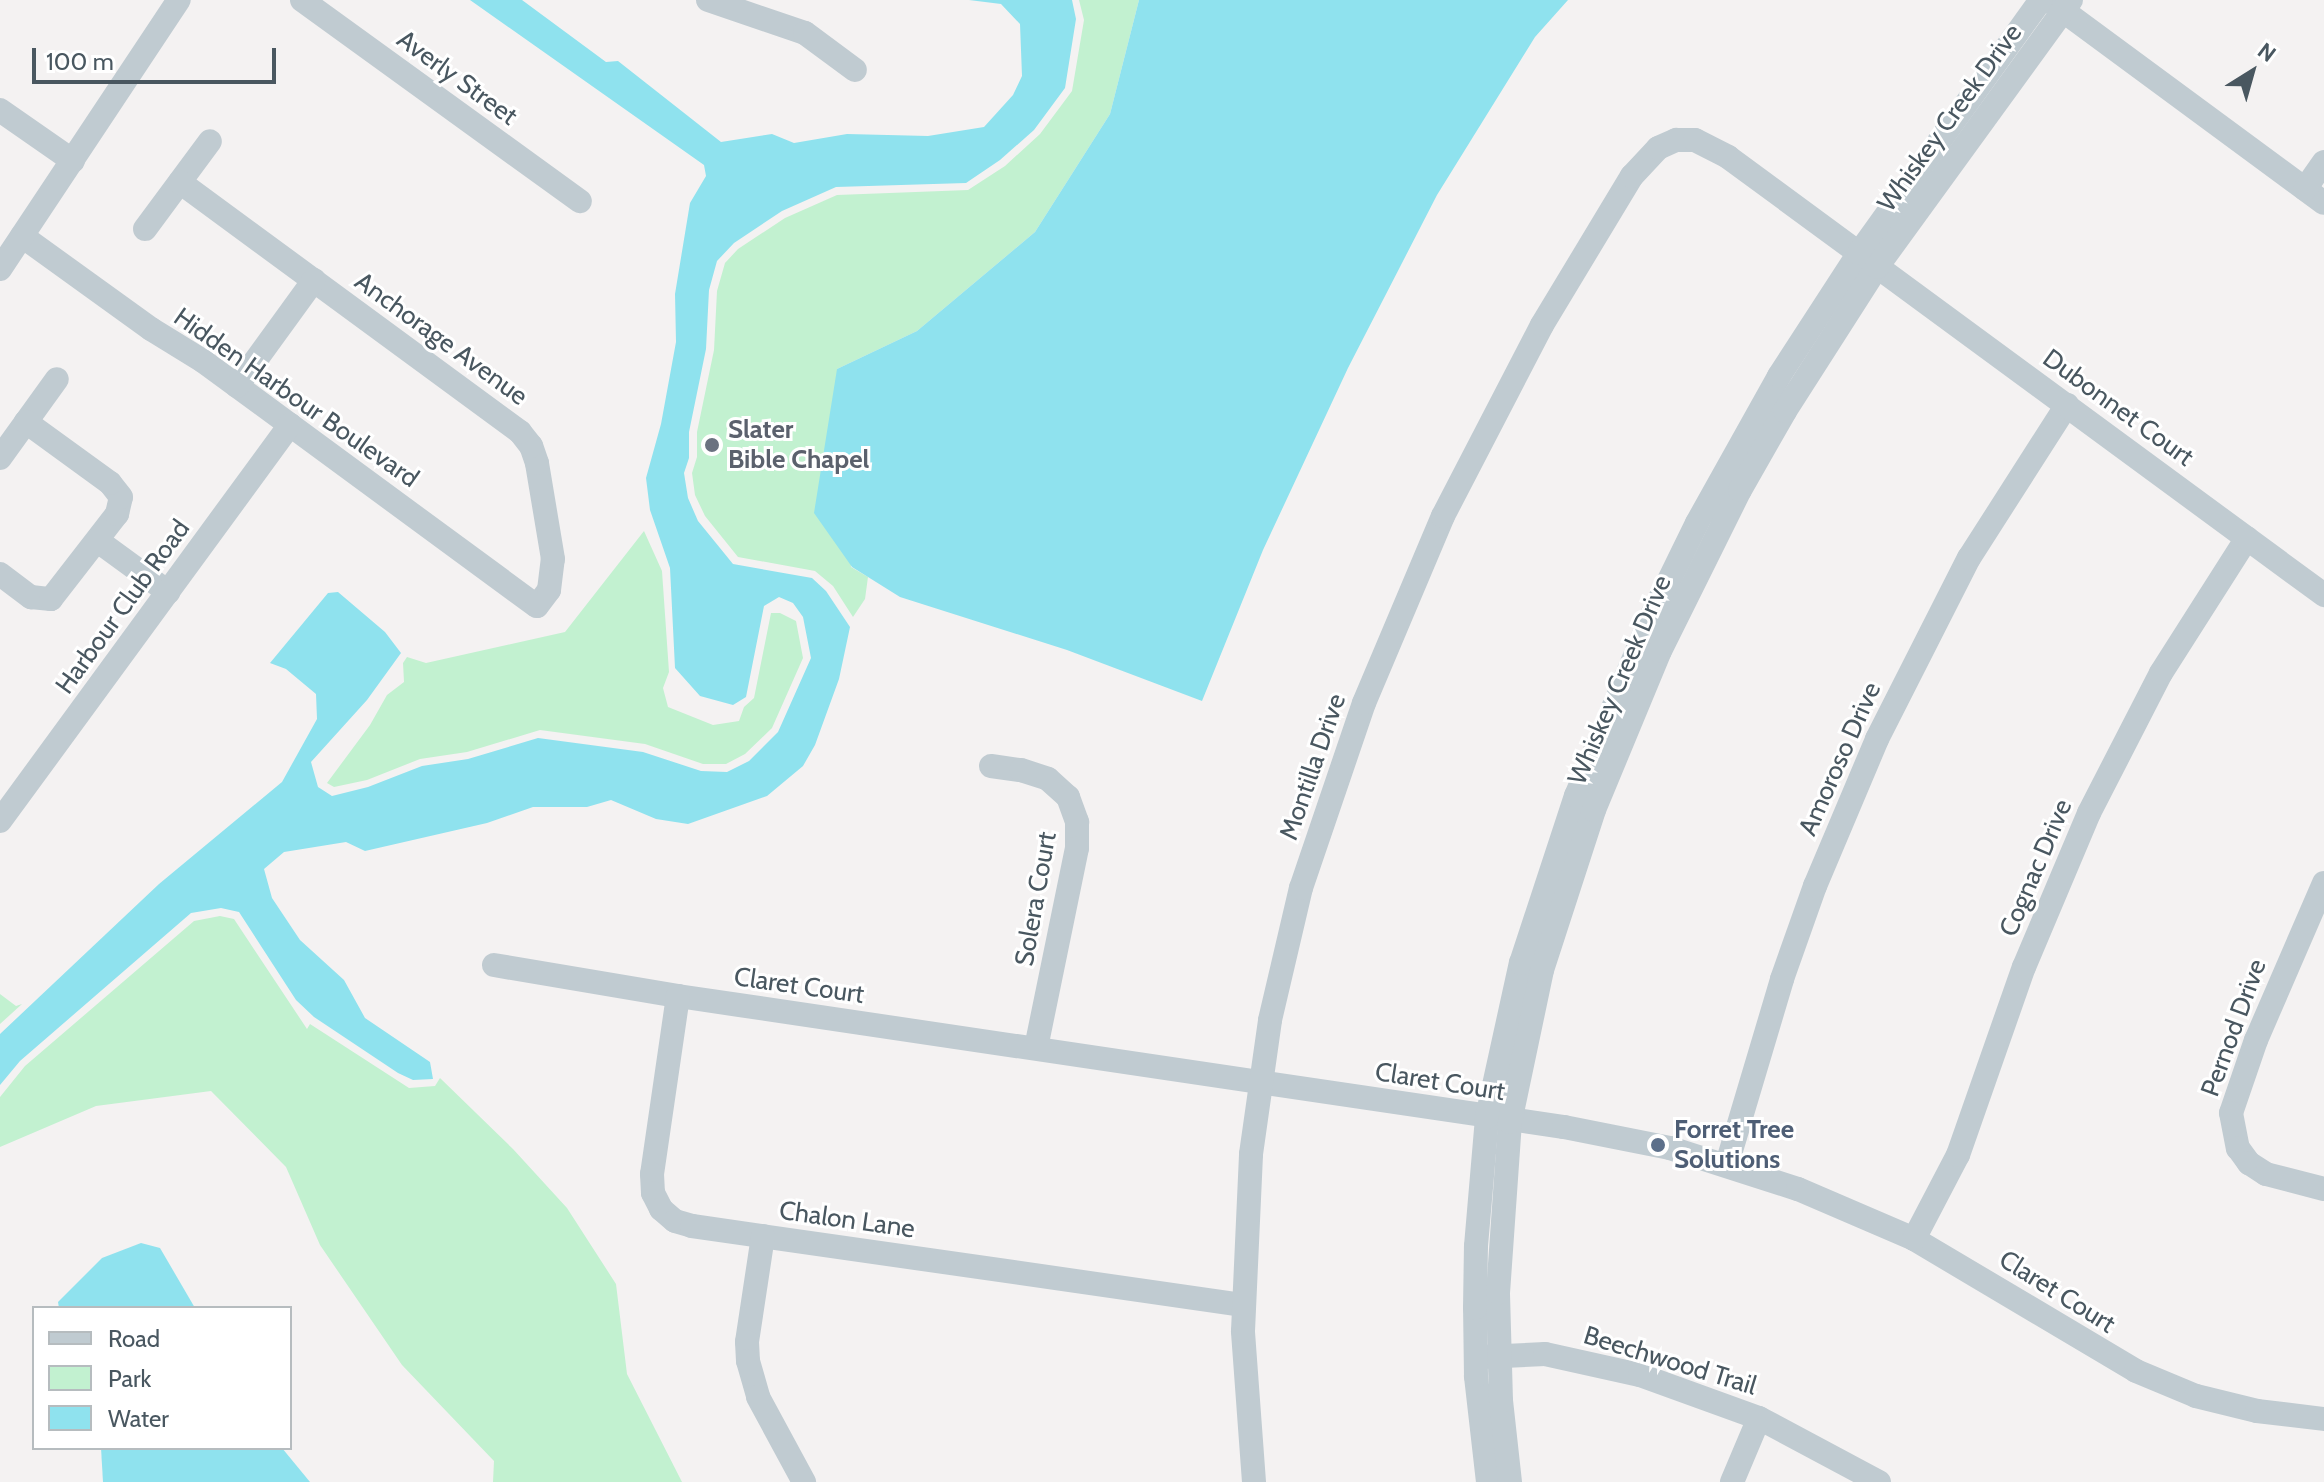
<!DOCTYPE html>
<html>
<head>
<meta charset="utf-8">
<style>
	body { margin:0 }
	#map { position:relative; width:2324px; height:1482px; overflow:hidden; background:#f4f2f2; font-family:Cabin,sans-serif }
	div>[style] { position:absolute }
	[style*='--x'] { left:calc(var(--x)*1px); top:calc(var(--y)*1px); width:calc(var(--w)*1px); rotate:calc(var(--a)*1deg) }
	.green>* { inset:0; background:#c2f1d0 }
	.water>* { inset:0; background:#8fe2ee }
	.minor>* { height:24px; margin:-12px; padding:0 12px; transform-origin:12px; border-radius:12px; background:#c0cbd1 }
	.dots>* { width:22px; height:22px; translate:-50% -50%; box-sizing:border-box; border:4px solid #fff; border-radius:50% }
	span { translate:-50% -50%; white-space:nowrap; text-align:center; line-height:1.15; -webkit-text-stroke:6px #fff; paint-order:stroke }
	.street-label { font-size:26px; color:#495760 }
	.worship-label { font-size:26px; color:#5b616d; font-weight:700 }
	.left { translate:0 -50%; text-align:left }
	.service-label { font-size:26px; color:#4e5e75; font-weight:700 }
	.legend { position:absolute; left:32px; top:1306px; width:260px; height:144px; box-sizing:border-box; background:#fff; border:2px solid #b6bcbf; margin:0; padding:10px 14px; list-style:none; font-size:24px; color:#495760 }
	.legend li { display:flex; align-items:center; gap:16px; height:40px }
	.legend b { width:40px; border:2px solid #b6bcbf }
	.north { position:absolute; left:2212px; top:32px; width:80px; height:80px; -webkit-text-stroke:6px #fff; paint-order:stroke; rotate:37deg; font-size:22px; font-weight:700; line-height:32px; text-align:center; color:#495760 }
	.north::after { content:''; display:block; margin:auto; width:28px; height:36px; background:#495760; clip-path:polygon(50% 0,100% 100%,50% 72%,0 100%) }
	.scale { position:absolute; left:32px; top:48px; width:244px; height:36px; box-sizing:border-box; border:4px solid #495760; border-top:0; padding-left:10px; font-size:24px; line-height:28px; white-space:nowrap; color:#495760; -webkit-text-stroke:6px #fff; paint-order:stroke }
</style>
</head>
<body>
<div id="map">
	<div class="green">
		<div style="clip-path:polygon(1079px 0,1139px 0,1110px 114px,1035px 232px,917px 331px,837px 369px,851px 567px,868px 577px,865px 599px,853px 617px,833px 586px,815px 571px,738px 557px,705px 516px,695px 495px,692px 473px,697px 457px,697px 432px,714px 350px,717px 291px,725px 263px,738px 249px,785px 218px,837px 195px,968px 190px,1005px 166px,1040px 134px,1072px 91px,1084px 20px)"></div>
		<div style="clip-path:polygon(644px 531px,662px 571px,669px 672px,663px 688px,668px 707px,713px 725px,739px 721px,744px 707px,754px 698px,771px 613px,780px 613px,796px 621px,803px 658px,772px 728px,745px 754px,726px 764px,703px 764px,645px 744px,540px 730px,467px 752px,420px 759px,367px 780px,334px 787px,327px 783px,370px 725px,387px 695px,404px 682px,403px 663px,407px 657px,426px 663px,565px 632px)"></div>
		<div style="clip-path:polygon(220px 916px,234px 919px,307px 1029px,310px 1024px,409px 1088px,435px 1086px,440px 1078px,513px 1149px,567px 1208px,616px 1284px,627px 1374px,682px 1482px,493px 1482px,494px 1461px,402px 1365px,320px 1245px,286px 1167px,211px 1091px,96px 1106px,0 1147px,0 1097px,25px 1066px,194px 921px)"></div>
		<div style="clip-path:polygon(0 994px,16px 1006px,22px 1004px,0 1024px)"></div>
	</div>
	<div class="water">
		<div style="clip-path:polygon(470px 0,522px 0,606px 62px,618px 61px,721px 142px,772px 134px,794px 143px,847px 134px,928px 136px,984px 127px,1013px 95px,1022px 76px,1020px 24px,1001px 4px,969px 0,1072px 0,1076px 19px,1065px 88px,1034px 130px,1000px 160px,966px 183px,836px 187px,782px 211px,734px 243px,717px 261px,709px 290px,706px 349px,689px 432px,689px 458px,684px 473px,688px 498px,698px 521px,733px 564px,812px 578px,826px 591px,850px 627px,839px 679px,815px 745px,803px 766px,767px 796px,688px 824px,656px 819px,611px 800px,587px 807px,533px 807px,487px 823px,365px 851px,346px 842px,284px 852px,264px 869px,272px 898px,300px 940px,344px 980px,365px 1018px,430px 1062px,433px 1079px,413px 1080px,398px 1073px,314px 1017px,296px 1000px,239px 912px,221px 908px,191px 913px,20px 1061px,0 1085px,0 1034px,159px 884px,282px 782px,317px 719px,316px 694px,286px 669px,270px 663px,328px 593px,338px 592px,385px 632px,401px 653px,367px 700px,311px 762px,318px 787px,332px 796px,368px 787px,422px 766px,468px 759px,538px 738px,643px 752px,701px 771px,727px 772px,749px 761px,778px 732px,811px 658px,803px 617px,793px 603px,779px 597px,764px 606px,746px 697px,733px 705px,700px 696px,675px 668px,670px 568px,650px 510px,646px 478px,661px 424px,676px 342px,675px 294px,690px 203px,706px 176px,704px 165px)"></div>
		<div style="clip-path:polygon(1139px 0,1568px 0,1535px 37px,1437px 195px,1348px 368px,1263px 550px,1202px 701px,1067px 650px,900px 597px,852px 567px,814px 513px,837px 369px,917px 331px,1035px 232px,1110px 114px)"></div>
		<div style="clip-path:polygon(141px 1243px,160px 1248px,195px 1308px,59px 1308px,58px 1302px,102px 1258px)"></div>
		<div style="clip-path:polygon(101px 1448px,282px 1448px,310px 1482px,103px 1482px)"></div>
	</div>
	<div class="minor">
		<div style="--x:302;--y:0;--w:343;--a:35.9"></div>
		<div style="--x:708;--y:0;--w:102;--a:18.8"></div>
		<div style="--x:805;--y:33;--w:62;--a:36.5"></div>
		<div style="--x:2050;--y:1;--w:340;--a:36.4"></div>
		<div style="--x:0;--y:110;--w:89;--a:34.9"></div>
		<div style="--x:2305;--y:189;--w:33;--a:-55"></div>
		<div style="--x:145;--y:229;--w:109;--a:-53.5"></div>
		<div style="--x:22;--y:236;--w:159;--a:35.8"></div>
		<div style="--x:151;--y:329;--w:61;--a:31.6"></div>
		<div style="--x:203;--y:361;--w:414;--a:36.3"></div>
		<div style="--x:537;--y:606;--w:20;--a:-53"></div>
		<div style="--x:549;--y:590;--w:31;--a:-83"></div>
		<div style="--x:553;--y:559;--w:97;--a:-99.5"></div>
		<div style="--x:537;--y:463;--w:18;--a:-109"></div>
		<div style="--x:531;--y:446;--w:18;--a:-128"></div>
		<div style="--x:520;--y:432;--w:422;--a:-143.7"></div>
		<div style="--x:0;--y:269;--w:323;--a:-56.4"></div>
		<div style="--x:237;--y:386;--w:131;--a:-54"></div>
		<div style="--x:0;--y:458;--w:97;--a:-54.2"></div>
		<div style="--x:98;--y:541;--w:87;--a:36.1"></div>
		<div style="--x:0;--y:574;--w:39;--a:37"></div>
		<div style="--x:31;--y:597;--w:20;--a:6"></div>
		<div style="--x:51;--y:599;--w:108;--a:-52.2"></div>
		<div style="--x:117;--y:514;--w:17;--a:-77"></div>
		<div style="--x:121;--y:497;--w:18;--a:-128"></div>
		<div style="--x:110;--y:483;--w:104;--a:-144"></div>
		<div style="--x:991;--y:766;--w:30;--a:8"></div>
		<div style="--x:1021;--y:770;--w:28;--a:18"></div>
		<div style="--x:1048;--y:779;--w:27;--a:42"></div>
		<div style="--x:1068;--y:797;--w:27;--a:70"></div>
		<div style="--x:1077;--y:822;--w:26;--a:90"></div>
		<div style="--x:1077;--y:848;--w:204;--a:101.6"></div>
		<div style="--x:0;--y:821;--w:491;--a:-53.8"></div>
		<div style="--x:2324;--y:883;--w:171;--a:113.4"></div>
		<div style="--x:2256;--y:1040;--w:77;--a:108.9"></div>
		<div style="--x:2231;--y:1113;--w:36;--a:79"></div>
		<div style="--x:2238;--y:1148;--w:19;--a:54"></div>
		<div style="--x:2249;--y:1163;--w:20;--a:33"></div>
		<div style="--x:2266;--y:1174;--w:60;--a:14.5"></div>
		<div style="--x:494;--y:965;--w:187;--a:9.6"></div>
		<div style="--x:678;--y:996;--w:896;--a:8.41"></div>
		<div style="--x:1564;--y:1127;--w:108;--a:11.2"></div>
		<div style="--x:1670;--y:1148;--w:134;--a:17.8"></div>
		<div style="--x:1798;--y:1189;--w:126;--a:23.3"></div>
		<div style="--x:1914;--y:1239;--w:258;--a:30.7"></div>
		<div style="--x:2136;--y:1371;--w:65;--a:22.6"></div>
		<div style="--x:2196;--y:1396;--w:63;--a:13.8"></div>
		<div style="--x:2257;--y:1411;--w:67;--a:6.8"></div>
		<div style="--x:678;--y:996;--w:180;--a:98.3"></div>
		<div style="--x:652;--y:1174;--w:19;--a:87"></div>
		<div style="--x:653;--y:1193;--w:18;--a:63"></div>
		<div style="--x:661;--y:1209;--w:18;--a:41"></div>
		<div style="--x:675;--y:1221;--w:18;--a:16"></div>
		<div style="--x:692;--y:1226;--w:557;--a:8.16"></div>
		<div style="--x:1727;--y:1164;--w:193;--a:-73.4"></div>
		<div style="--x:1782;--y:979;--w:99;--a:-70.5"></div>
		<div style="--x:1815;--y:886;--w:160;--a:-67.1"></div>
		<div style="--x:1877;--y:739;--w:203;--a:-63.1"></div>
		<div style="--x:1969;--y:558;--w:182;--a:-57.4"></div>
		<div style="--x:763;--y:1236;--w:107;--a:98.6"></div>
		<div style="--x:747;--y:1342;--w:19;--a:87"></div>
		<div style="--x:748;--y:1361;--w:37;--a:74"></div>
		<div style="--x:758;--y:1397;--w:97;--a:61.6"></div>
		<div style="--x:1914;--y:1239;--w:95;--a:-62.4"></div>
		<div style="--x:1958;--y:1155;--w:199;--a:-70.7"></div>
		<div style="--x:2024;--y:967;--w:167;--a:-67.1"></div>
		<div style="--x:2089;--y:813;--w:157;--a:-62.8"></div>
		<div style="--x:2161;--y:673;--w:160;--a:-57.5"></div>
		<div style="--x:1482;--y:1357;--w:63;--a:-2.7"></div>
		<div style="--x:1545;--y:1354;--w:97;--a:12.5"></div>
		<div style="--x:1640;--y:1375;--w:127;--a:19.9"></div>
		<div style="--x:1759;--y:1418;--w:136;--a:28.1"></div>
		<div style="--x:1254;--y:1482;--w:151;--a:-94.2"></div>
		<div style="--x:1243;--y:1331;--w:177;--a:-87.4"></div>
		<div style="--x:1251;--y:1154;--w:135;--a:-81.9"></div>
		<div style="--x:1270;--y:1020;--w:136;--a:-76.8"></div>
		<div style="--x:1301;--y:888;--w:195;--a:-71.2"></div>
		<div style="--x:1364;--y:703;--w:203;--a:-67.1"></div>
		<div style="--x:1443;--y:516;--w:215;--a:-62.6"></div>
		<div style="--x:1542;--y:325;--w:174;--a:-58.9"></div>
		<div style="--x:1632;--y:176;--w:38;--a:-47"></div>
		<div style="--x:1658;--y:148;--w:20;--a:-24"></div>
		<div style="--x:1676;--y:140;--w:19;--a:0"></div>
		<div style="--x:1695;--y:140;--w:37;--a:27"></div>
		<div style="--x:1728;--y:157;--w:740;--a:36.31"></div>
		<div style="--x:1488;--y:1482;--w:107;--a:-96.5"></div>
		<div style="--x:1476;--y:1376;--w:68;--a:-90.8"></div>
		<div style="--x:1475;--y:1308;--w:62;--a:-89.1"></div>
		<div style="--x:1476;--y:1246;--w:129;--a:-85.1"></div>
		<div style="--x:1487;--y:1117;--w:158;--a:-77.6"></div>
		<div style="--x:1521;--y:963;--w:176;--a:-71.8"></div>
		<div style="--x:1576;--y:796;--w:196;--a:-67.2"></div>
		<div style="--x:1652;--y:615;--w:102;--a:-63.9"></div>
		<div style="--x:1697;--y:523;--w:168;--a:-60.8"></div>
		<div style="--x:1779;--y:376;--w:147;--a:-57"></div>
		<div style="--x:1859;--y:253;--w:312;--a:-54.3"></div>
		<div style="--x:1510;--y:1482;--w:81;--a:-96.3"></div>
		<div style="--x:1501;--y:1401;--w:108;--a:-91.6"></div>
		<div style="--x:1498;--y:1293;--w:171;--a:-86"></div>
		<div style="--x:1510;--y:1122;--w:155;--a:-78.1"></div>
		<div style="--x:1542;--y:970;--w:168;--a:-72"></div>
		<div style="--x:1594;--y:810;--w:172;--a:-67.5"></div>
		<div style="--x:1660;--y:651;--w:180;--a:-63.6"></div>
		<div style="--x:1740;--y:490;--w:91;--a:-60.3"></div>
		<div style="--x:1785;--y:411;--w:171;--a:-57.4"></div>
		<div style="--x:1877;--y:267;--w:330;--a:-54"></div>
		<div style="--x:1732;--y:1482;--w:69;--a:-67.1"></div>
	</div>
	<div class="dots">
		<div style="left:712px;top:445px;background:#6b7280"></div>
		<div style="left:1658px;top:1145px;background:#5c6f8a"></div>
	</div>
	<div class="street-label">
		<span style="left:457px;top:78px;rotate:36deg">Averly Street</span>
		<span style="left:1950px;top:118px;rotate:-54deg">Whiskey Creek Drive</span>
		<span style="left:441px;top:339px;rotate:36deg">Anchorage Avenue</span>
		<span style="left:296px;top:398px;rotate:35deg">Hidden Harbour Boulevard</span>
		<span style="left:2118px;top:408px;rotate:36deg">Dubonnet Court</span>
		<span style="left:123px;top:607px;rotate:-54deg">Harbour Club Road</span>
		<span style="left:1620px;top:680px;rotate:-67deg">Whiskey Creek Drive</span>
		<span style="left:1840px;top:759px;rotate:-66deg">Amoroso Drive</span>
		<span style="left:1313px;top:767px;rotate:-71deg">Montilla Drive</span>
		<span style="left:2036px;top:868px;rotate:-67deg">Cognac Drive</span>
		<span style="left:1036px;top:899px;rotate:-80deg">Solera Court</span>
		<span style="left:799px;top:986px;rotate:8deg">Claret Court</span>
		<span style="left:2234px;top:1028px;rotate:-70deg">Pernod Drive</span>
		<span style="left:1440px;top:1082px;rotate:9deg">Claret Court</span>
		<span style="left:847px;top:1220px;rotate:8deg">Chalon Lane</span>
		<span style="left:2057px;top:1292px;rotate:32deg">Claret Court</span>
		<span style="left:1670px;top:1361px;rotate:17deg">Beechwood Trail</span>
	</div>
	<div class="worship-label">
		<span class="left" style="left:728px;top:445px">Slater<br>Bible Chapel</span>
	</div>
	<div class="service-label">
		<span class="left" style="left:1674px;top:1145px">Forret Tree<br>Solutions</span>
	</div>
	<ul class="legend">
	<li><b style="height:10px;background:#c0cbd1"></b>Road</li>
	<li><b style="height:22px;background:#c2f1d0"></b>Park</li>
	<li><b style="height:22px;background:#8fe2ee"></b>Water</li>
	</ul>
	<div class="north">N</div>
	<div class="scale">100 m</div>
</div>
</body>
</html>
